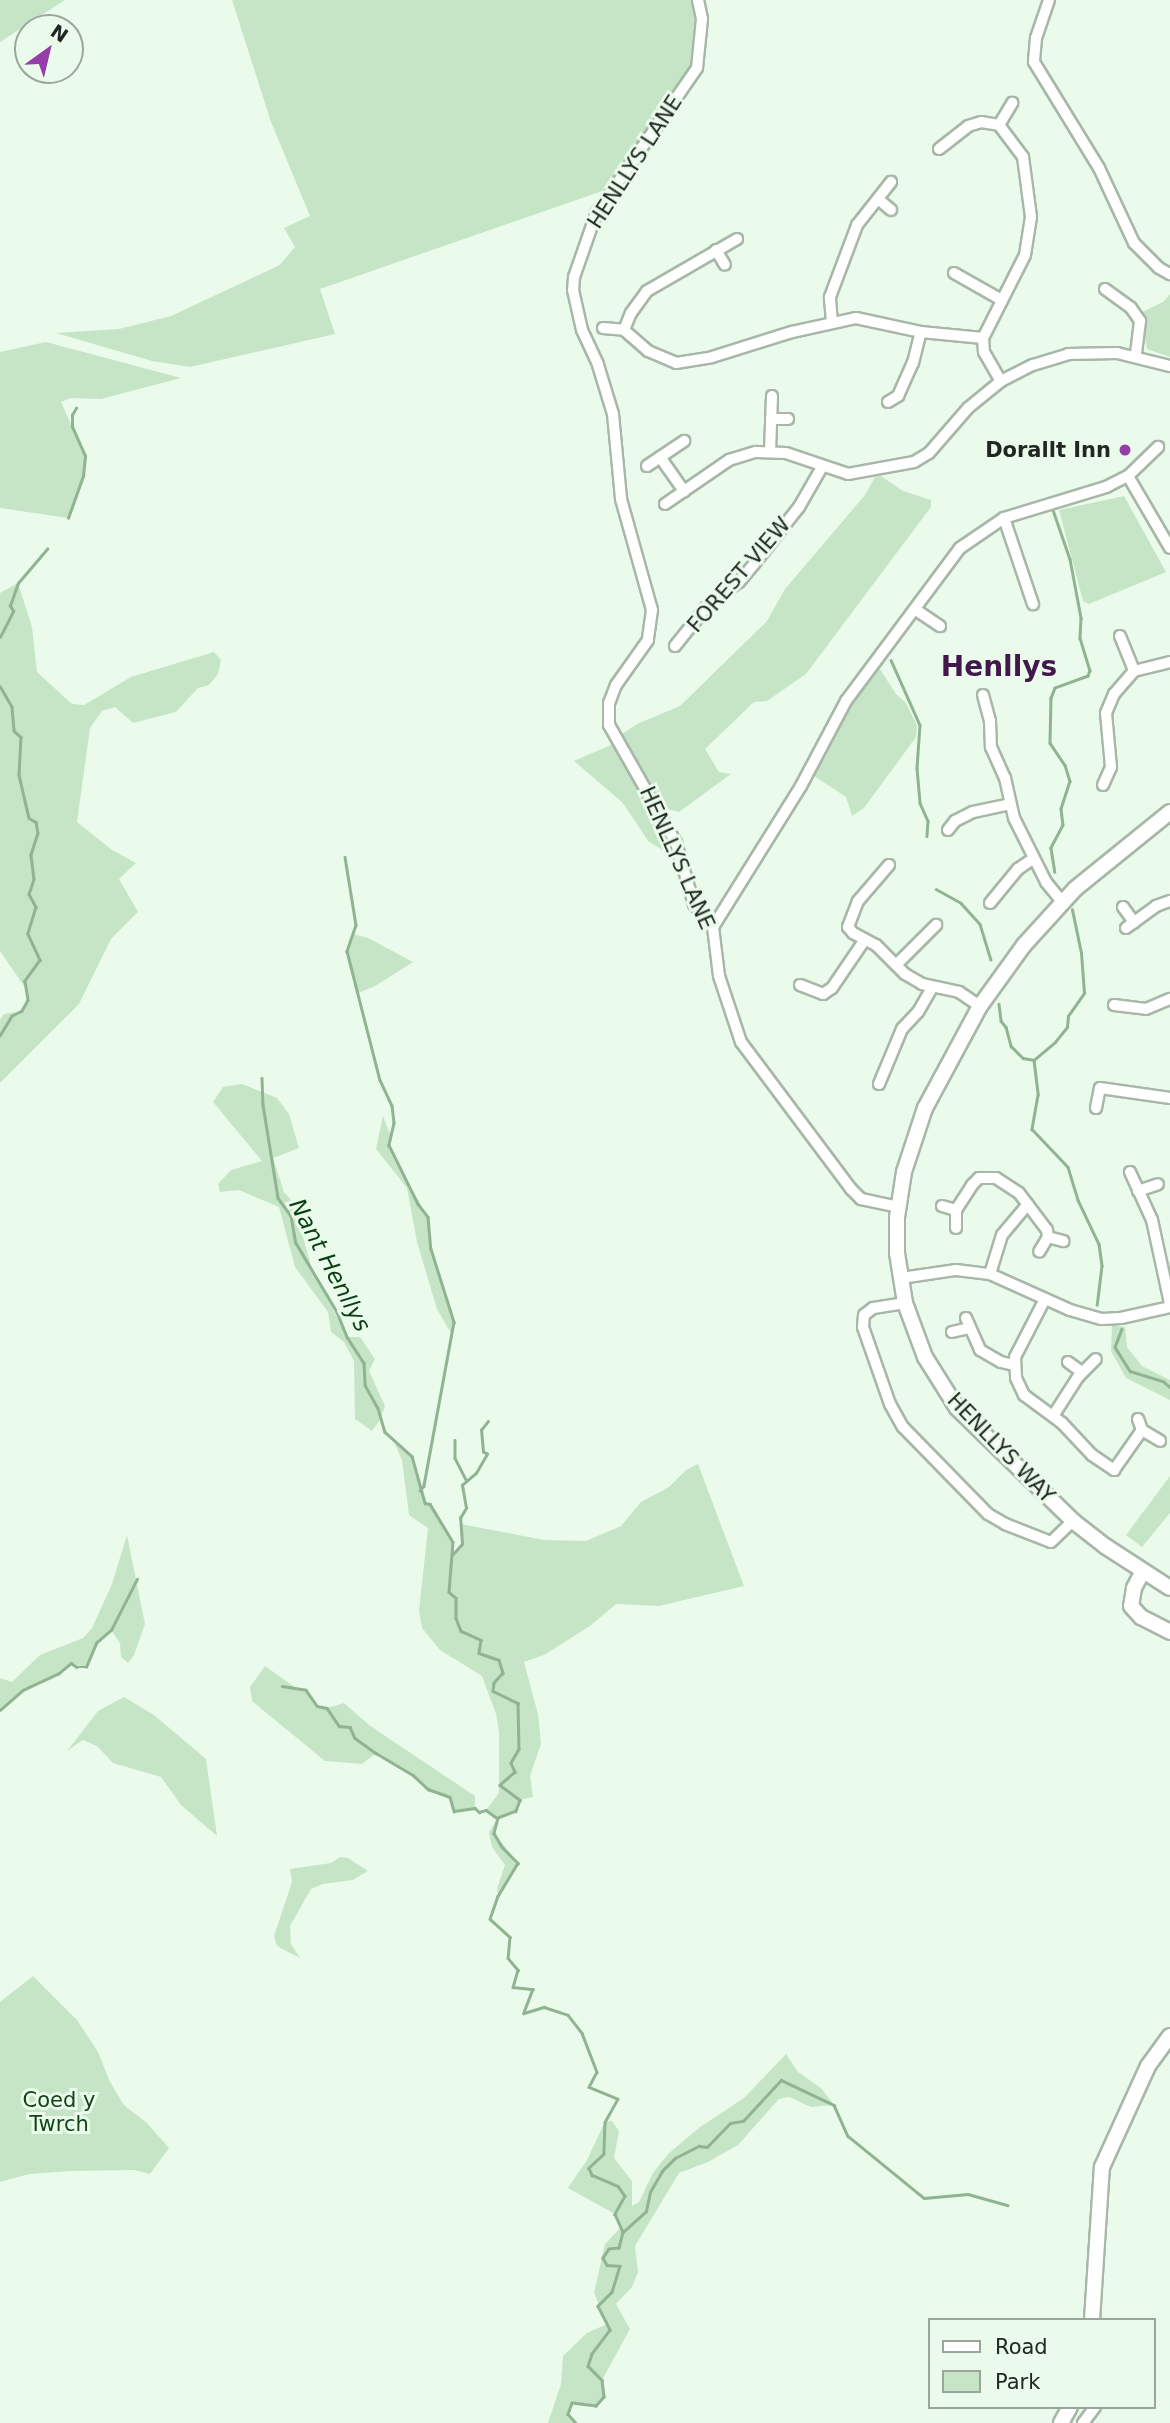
<!DOCTYPE html>
<html>
<head>
<meta charset="utf-8">
<style>
	body { margin:0 }
	#map { position:relative; width:1170px; height:2423px; overflow:hidden; background:#ebfbeb; font-family:"DejaVu Sans",sans-serif }
	div>[style] { position:absolute }
	[style*='--x'] { left:calc(var(--x)*1px); top:calc(var(--y)*1px); width:calc(var(--w)*1px); rotate:calc(var(--a)*1deg) }
	.green>* { inset:0; background:#c5e5c6 }
	.stream>* { height:2.5px; margin:-1.25px; padding:0 1.25px; transform-origin:1.25px; border-radius:1.25px; background:#90b391 }
	.roads { filter:drop-shadow(2px 0 #a8b7a8) drop-shadow(-2px 0 #a8b7a8) drop-shadow(0 2px #a8b7a8) drop-shadow(0 -2px #a8b7a8) }
	.minor>* { height:10px; margin:-5px; padding:0 5px; transform-origin:5px; border-radius:5px; background:#fff }
	.tertiary>* { height:14px; margin:-7px; padding:0 7px; transform-origin:7px; border-radius:7px; background:#fff }
	.dots>* { width:19px; height:19px; translate:-50% -50%; box-sizing:border-box; border:4px solid #ebfbeb; border-radius:50% }
	span { translate:-50% -50%; white-space:nowrap; text-align:center; line-height:1.15; -webkit-text-stroke:6px #ebfbeb; paint-order:stroke }
	.street-label { font-size:21px; color:#202621 }
	.poi-label { font-size:21px; color:#202621; font-weight:700 }
	.right { translate:-100% -50%; text-align:right }
	.park-label { font-size:21px; color:#114518 }
	.water-label { font-size:23px; color:#083e12; font-style:italic }
	.district-label { font-size:28px; color:#42174b; font-weight:700 }
	.legend { position:absolute; left:928px; top:2318px; width:228px; height:91px; box-sizing:border-box; background:#ebfbeb; border:2px solid #9aa69a; margin:0; padding:9px 12px; list-style:none; font-size:21px; color:#202621 }
	.legend li { display:flex; align-items:center; gap:14px; height:35px }
	.legend b { width:35px; border:2px solid #9aa69a }
	.north { position:absolute; left:14px; top:14px; width:70px; height:70px; box-sizing:border-box; background:#ebfbeb; border:2px solid #9aa69a; border-radius:50%; rotate:34deg; font-size:19px; font-weight:700; line-height:28px; text-align:center; color:#202621 }
	.north::after { content:''; display:block; margin:auto; width:24px; height:32px; background:#963da9; clip-path:polygon(50% 0,100% 100%,50% 72%,0 100%) }
</style>
</head>
<body>
<div id="map">
	<div class="green">
		<div style="clip-path:polygon(0 0,65px 0,0 42px)"></div>
		<div style="clip-path:polygon(232px 0,692px 0,698px 24px,689px 70px,608px 189px,320px 289px,335px 334px,190px 367px,152px 361px,56px 333px,119px 329px,171px 316px,280px 265px,295px 247px,284px 228px,310px 216px,271px 122px)"></div>
		<div style="clip-path:polygon(1170px 294px,1170px 357px,1147px 349px,1140px 313px,1163px 302px)"></div>
		<div style="clip-path:polygon(46px 342px,181px 378px,101px 399px,71px 398px,61px 402px,85px 456px,83px 476px,68px 518px,0 508px,0 352px)"></div>
		<div style="clip-path:polygon(881px 476px,903px 491px,931px 500px,931px 507px,806px 674px,767px 701px,754px 702px,705px 749px,719px 772px,731px 774px,679px 812px,667px 809px,619px 736px,637px 724px,680px 706px,767px 621px,785px 589px,865px 495px,875px 477px)"></div>
		<div style="clip-path:polygon(1124px 496px,1166px 572px,1089px 604px,1083px 601px,1059px 510px)"></div>
		<div style="clip-path:polygon(18px 583px,32px 627px,37px 672px,72px 704px,84px 705px,131px 677px,214px 652px,221px 660px,218px 674px,209px 685px,198px 688px,176px 712px,133px 723px,115px 707px,102px 711px,90px 728px,77px 822px,112px 850px,136px 863px,119px 879px,138px 912px,111px 939px,79px 1004px,0 1083px,0 1020px,4px 1014px,22px 1011px,28px 1000px,28px 992px,0 951px,0 593px)"></div>
		<div style="clip-path:polygon(878px 666px,896px 694px,906px 703px,917px 725px,916px 737px,864px 808px,852px 816px,846px 797px,814px 776px,852px 701px)"></div>
		<div style="clip-path:polygon(613px 744px,662px 823px,673px 850px,663px 850px,649px 842px,622px 802px,574px 761px)"></div>
		<div style="clip-path:polygon(353px 934px,368px 938px,413px 962px,375px 986px,356px 994px,347px 951px)"></div>
		<div style="clip-path:polygon(242px 1084px,277px 1098px,289px 1114px,299px 1148px,273px 1158px,284px 1192px,294px 1203px,311px 1266px,347px 1337px,360px 1337px,375px 1359px,369px 1371px,385px 1406px,380px 1420px,372px 1431px,355px 1419px,354px 1361px,344px 1342px,331px 1332px,328px 1312px,295px 1267px,279px 1207px,239px 1190px,220px 1192px,218px 1184px,231px 1170px,262px 1161px,213px 1102px,223px 1087px)"></div>
		<div style="clip-path:polygon(383px 1116px,392px 1139px,389px 1145px,394px 1159px,428px 1217px,431px 1249px,454px 1322px,452px 1335px,437px 1309px,417px 1242px,407px 1188px,376px 1149px)"></div>
		<div style="clip-path:polygon(1112px 1325px,1125px 1327px,1127px 1347px,1142px 1366px,1170px 1380px,1170px 1400px,1126px 1378px,1111px 1351px)"></div>
		<div style="clip-path:polygon(394px 1442px,412px 1456px,425px 1503px,430px 1504px,453px 1542px,451px 1556px,462px 1544px,461px 1524px,544px 1540px,586px 1541px,621px 1526px,641px 1502px,669px 1487px,686px 1470px,698px 1464px,744px 1586px,659px 1606px,616px 1604px,590px 1626px,544px 1655px,524px 1662px,538px 1714px,541px 1744px,530px 1776px,533px 1797px,520px 1800px,516px 1811px,498px 1819px,494px 1833px,518px 1863px,498px 1896px,497px 1888px,505px 1865px,492px 1847px,489px 1832px,498px 1818px,486px 1810px,499px 1793px,499px 1732px,496px 1714px,482px 1676px,440px 1650px,422px 1628px,419px 1611px,428px 1528px,409px 1515px,402px 1460px)"></div>
		<div style="clip-path:polygon(1170px 1476px,1170px 1513px,1142px 1547px,1126px 1535px)"></div>
		<div style="clip-path:polygon(127px 1535px,145px 1624px,134px 1655px,128px 1663px,121px 1657px,120px 1643px,111px 1630px,96px 1643px,86px 1667px,71px 1664px,58px 1674px,23px 1690px,0 1710px,0 1678px,12px 1682px,40px 1655px,83px 1638px,92px 1628px,112px 1584px)"></div>
		<div style="clip-path:polygon(265px 1666px,296px 1688px,306px 1690px,317px 1706px,327px 1708px,344px 1703px,369px 1725px,475px 1796px,475px 1808px,454px 1811px,450px 1797px,428px 1789px,413px 1775px,376px 1753px,362px 1764px,325px 1761px,252px 1701px,250px 1687px)"></div>
		<div style="clip-path:polygon(124px 1697px,154px 1715px,206px 1759px,217px 1836px,181px 1805px,161px 1777px,113px 1763px,97px 1746px,83px 1740px,67px 1751px,98px 1711px)"></div>
		<div style="clip-path:polygon(340px 1857px,348px 1858px,368px 1871px,353px 1880px,323px 1884px,311px 1889px,290px 1926px,291px 1944px,300px 1958px,286px 1951px,277px 1946px,274px 1936px,292px 1882px,290px 1869px,331px 1863px)"></div>
		<div style="clip-path:polygon(33px 1976px,77px 2020px,98px 2052px,110px 2082px,124px 2105px,147px 2123px,169px 2148px,150px 2174px,134px 2170px,72px 2171px,29px 2174px,0 2182px,0 2002px)"></div>
		<div style="clip-path:polygon(786px 2054px,798px 2072px,821px 2088px,834px 2105px,811px 2107px,789px 2097px,779px 2099px,738px 2145px,708px 2162px,679px 2173px,635px 2246px,638px 2272px,632px 2287px,616px 2304px,630px 2329px,602px 2380px,604px 2397px,596px 2406px,572px 2403px,568px 2414px,576px 2423px,548px 2423px,561px 2384px,563px 2356px,587px 2333px,607px 2324px,594px 2293px,605px 2244px,621px 2227px,615px 2214px,568px 2188px,587px 2160px,605px 2122px,612px 2121px,619px 2131px,614px 2158px,632px 2181px,632px 2206px,639px 2202px,653px 2173px,668px 2154px,700px 2127px,744px 2098px)"></div>
	</div>
	<div class="stream">
		<div style="--x:1053;--y:510;--w:52;--a:70.9"></div>
		<div style="--x:1070;--y:559;--w:60;--a:79.4"></div>
		<div style="--x:1081;--y:618;--w:20;--a:93"></div>
		<div style="--x:1080;--y:638;--w:34;--a:73"></div>
		<div style="--x:1090;--y:670;--w:6;--a:108"></div>
		<div style="--x:1088;--y:676;--w:35;--a:160"></div>
		<div style="--x:1055;--y:688;--w:11;--a:112"></div>
		<div style="--x:1051;--y:698;--w:45;--a:91.3"></div>
		<div style="--x:1050;--y:743;--w:27;--a:56"></div>
		<div style="--x:1065;--y:765;--w:17;--a:73"></div>
		<div style="--x:1070;--y:781;--w:29;--a:108"></div>
		<div style="--x:1061;--y:809;--w:16;--a:83"></div>
		<div style="--x:1063;--y:825;--w:26;--a:118"></div>
		<div style="--x:1051;--y:848;--w:24;--a:81"></div>
		<div style="--x:68;--y:518;--w:45;--a:-70.3"></div>
		<div style="--x:83;--y:476;--w:20;--a:-84"></div>
		<div style="--x:85;--y:456;--w:32;--a:-114"></div>
		<div style="--x:72;--y:427;--w:12;--a:-90"></div>
		<div style="--x:72;--y:415;--w:8;--a:-60"></div>
		<div style="--x:0;--y:637;--w:29;--a:-63"></div>
		<div style="--x:13;--y:611;--w:6;--a:-121"></div>
		<div style="--x:10;--y:606;--w:24;--a:-71"></div>
		<div style="--x:18;--y:583;--w:45;--a:-49.5"></div>
		<div style="--x:891;--y:660;--w:71;--a:66"></div>
		<div style="--x:920;--y:725;--w:43;--a:94"></div>
		<div style="--x:917;--y:768;--w:35;--a:85"></div>
		<div style="--x:920;--y:803;--w:20;--a:66"></div>
		<div style="--x:928;--y:821;--w:15;--a:94"></div>
		<div style="--x:0;--y:686;--w:24;--a:60"></div>
		<div style="--x:12;--y:707;--w:24;--a:85"></div>
		<div style="--x:14;--y:731;--w:9;--a:41"></div>
		<div style="--x:21;--y:737;--w:38;--a:93"></div>
		<div style="--x:19;--y:775;--w:44;--a:76.9"></div>
		<div style="--x:29;--y:818;--w:8;--a:30"></div>
		<div style="--x:36;--y:822;--w:11;--a:80"></div>
		<div style="--x:38;--y:833;--w:23;--a:108"></div>
		<div style="--x:31;--y:855;--w:24;--a:83"></div>
		<div style="--x:34;--y:879;--w:16;--a:108"></div>
		<div style="--x:29;--y:894;--w:15;--a:62"></div>
		<div style="--x:36;--y:907;--w:28;--a:107"></div>
		<div style="--x:28;--y:934;--w:29;--a:65"></div>
		<div style="--x:40;--y:960;--w:26;--a:126"></div>
		<div style="--x:25;--y:981;--w:19;--a:81"></div>
		<div style="--x:28;--y:1000;--w:13;--a:119"></div>
		<div style="--x:22;--y:1011;--w:11;--a:153"></div>
		<div style="--x:12;--y:1016;--w:23;--a:121"></div>
		<div style="--x:345;--y:857;--w:69;--a:80.8"></div>
		<div style="--x:356;--y:925;--w:28;--a:109"></div>
		<div style="--x:347;--y:951;--w:133;--a:75.7"></div>
		<div style="--x:380;--y:1080;--w:29;--a:65"></div>
		<div style="--x:392;--y:1106;--w:17;--a:83"></div>
		<div style="--x:394;--y:1123;--w:23;--a:103"></div>
		<div style="--x:389;--y:1145;--w:66;--a:63.8"></div>
		<div style="--x:418;--y:1204;--w:16;--a:52"></div>
		<div style="--x:428;--y:1217;--w:32;--a:85"></div>
		<div style="--x:431;--y:1249;--w:77;--a:72.5"></div>
		<div style="--x:454;--y:1322;--w:167;--a:100.4"></div>
		<div style="--x:424;--y:1486;--w:6;--a:129"></div>
		<div style="--x:936;--y:889;--w:29;--a:29"></div>
		<div style="--x:961;--y:903;--w:28;--a:48"></div>
		<div style="--x:980;--y:924;--w:37;--a:73"></div>
		<div style="--x:999;--y:1004;--w:17;--a:83"></div>
		<div style="--x:1001;--y:1021;--w:8;--a:50"></div>
		<div style="--x:1006;--y:1027;--w:20;--a:75"></div>
		<div style="--x:1011;--y:1046;--w:17;--a:45"></div>
		<div style="--x:1023;--y:1058;--w:11;--a:10"></div>
		<div style="--x:1034;--y:1060;--w:35;--a:83"></div>
		<div style="--x:1038;--y:1095;--w:35;--a:100"></div>
		<div style="--x:1032;--y:1129;--w:52;--a:46.5"></div>
		<div style="--x:1068;--y:1167;--w:34;--a:73"></div>
		<div style="--x:1078;--y:1200;--w:49;--a:64.5"></div>
		<div style="--x:1099;--y:1244;--w:22;--a:82"></div>
		<div style="--x:1102;--y:1266;--w:39;--a:97"></div>
		<div style="--x:1035;--y:1059;--w:26;--a:-40"></div>
		<div style="--x:1055;--y:1042;--w:19;--a:-51"></div>
		<div style="--x:1067;--y:1027;--w:11;--a:-85"></div>
		<div style="--x:1068;--y:1016;--w:28;--a:-55"></div>
		<div style="--x:1084;--y:993;--w:40;--a:-94.3"></div>
		<div style="--x:1081;--y:953;--w:44;--a:-101.8"></div>
		<div style="--x:262;--y:1078;--w:27;--a:88"></div>
		<div style="--x:263;--y:1105;--w:94;--a:80.8"></div>
		<div style="--x:278;--y:1198;--w:22;--a:54"></div>
		<div style="--x:291;--y:1216;--w:27;--a:80"></div>
		<div style="--x:296;--y:1243;--w:80;--a:59.3"></div>
		<div style="--x:337;--y:1312;--w:27;--a:68"></div>
		<div style="--x:347;--y:1337;--w:31;--a:57"></div>
		<div style="--x:364;--y:1363;--w:22;--a:87"></div>
		<div style="--x:365;--y:1385;--w:26;--a:61"></div>
		<div style="--x:378;--y:1408;--w:25;--a:74"></div>
		<div style="--x:385;--y:1432;--w:36;--a:42"></div>
		<div style="--x:412;--y:1456;--w:49;--a:74.5"></div>
		<div style="--x:425;--y:1503;--w:5;--a:11"></div>
		<div style="--x:430;--y:1504;--w:44;--a:58.8"></div>
		<div style="--x:453;--y:1542;--w:50;--a:94.6"></div>
		<div style="--x:449;--y:1592;--w:9;--a:41"></div>
		<div style="--x:456;--y:1598;--w:20;--a:90"></div>
		<div style="--x:456;--y:1618;--w:14;--a:69"></div>
		<div style="--x:461;--y:1631;--w:22;--a:24"></div>
		<div style="--x:481;--y:1640;--w:13;--a:99"></div>
		<div style="--x:479;--y:1653;--w:21;--a:19"></div>
		<div style="--x:499;--y:1660;--w:14;--a:73"></div>
		<div style="--x:503;--y:1673;--w:13;--a:132"></div>
		<div style="--x:494;--y:1683;--w:8;--a:97"></div>
		<div style="--x:493;--y:1691;--w:28;--a:26"></div>
		<div style="--x:518;--y:1703;--w:46;--a:88.8"></div>
		<div style="--x:519;--y:1749;--w:16;--a:120"></div>
		<div style="--x:511;--y:1763;--w:10;--a:66"></div>
		<div style="--x:515;--y:1772;--w:20;--a:139"></div>
		<div style="--x:500;--y:1785;--w:25;--a:37"></div>
		<div style="--x:520;--y:1800;--w:12;--a:110"></div>
		<div style="--x:516;--y:1811;--w:19;--a:159"></div>
		<div style="--x:498;--y:1818;--w:16;--a:105"></div>
		<div style="--x:494;--y:1833;--w:16;--a:60"></div>
		<div style="--x:502;--y:1847;--w:23;--a:45"></div>
		<div style="--x:518;--y:1863;--w:39;--a:121"></div>
		<div style="--x:498;--y:1896;--w:24;--a:109"></div>
		<div style="--x:490;--y:1919;--w:27;--a:42"></div>
		<div style="--x:510;--y:1937;--w:21;--a:95"></div>
		<div style="--x:508;--y:1958;--w:16;--a:50"></div>
		<div style="--x:518;--y:1970;--w:18;--a:106"></div>
		<div style="--x:513;--y:1987;--w:20;--a:6"></div>
		<div style="--x:533;--y:1989;--w:26;--a:111"></div>
		<div style="--x:524;--y:2013;--w:21;--a:-17"></div>
		<div style="--x:544;--y:2007;--w:25;--a:18"></div>
		<div style="--x:568;--y:2015;--w:23;--a:52"></div>
		<div style="--x:582;--y:2033;--w:42;--a:69"></div>
		<div style="--x:597;--y:2072;--w:17;--a:118"></div>
		<div style="--x:589;--y:2087;--w:31;--a:22"></div>
		<div style="--x:618;--y:2099;--w:26;--a:119"></div>
		<div style="--x:605;--y:2122;--w:32;--a:92"></div>
		<div style="--x:604;--y:2154;--w:21;--a:137"></div>
		<div style="--x:589;--y:2168;--w:8;--a:67"></div>
		<div style="--x:592;--y:2175;--w:28;--a:23"></div>
		<div style="--x:618;--y:2186;--w:12;--a:55"></div>
		<div style="--x:625;--y:2196;--w:21;--a:119"></div>
		<div style="--x:615;--y:2214;--w:20;--a:66"></div>
		<div style="--x:623;--y:2232;--w:16;--a:104"></div>
		<div style="--x:619;--y:2248;--w:10;--a:174"></div>
		<div style="--x:609;--y:2249;--w:11;--a:124"></div>
		<div style="--x:603;--y:2258;--w:8;--a:60"></div>
		<div style="--x:607;--y:2265;--w:13;--a:4"></div>
		<div style="--x:620;--y:2266;--w:27;--a:107"></div>
		<div style="--x:612;--y:2292;--w:20;--a:135"></div>
		<div style="--x:598;--y:2306;--w:27;--a:63"></div>
		<div style="--x:610;--y:2330;--w:30;--a:127"></div>
		<div style="--x:592;--y:2354;--w:13;--a:108"></div>
		<div style="--x:588;--y:2366;--w:20;--a:45"></div>
		<div style="--x:602;--y:2380;--w:17;--a:83"></div>
		<div style="--x:604;--y:2397;--w:12;--a:132"></div>
		<div style="--x:596;--y:2406;--w:24;--a:-173"></div>
		<div style="--x:572;--y:2403;--w:12;--a:110"></div>
		<div style="--x:568;--y:2414;--w:12;--a:48"></div>
		<div style="--x:1122;--y:1329;--w:19;--a:111"></div>
		<div style="--x:1115;--y:1347;--w:28;--a:58"></div>
		<div style="--x:1130;--y:1371;--w:34;--a:17"></div>
		<div style="--x:1163;--y:1381;--w:9;--a:41"></div>
		<div style="--x:455;--y:1440;--w:18;--a:90"></div>
		<div style="--x:455;--y:1458;--w:25;--a:63"></div>
		<div style="--x:452;--y:1555;--w:15;--a:-48"></div>
		<div style="--x:462;--y:1544;--w:26;--a:-94"></div>
		<div style="--x:460;--y:1518;--w:12;--a:-59"></div>
		<div style="--x:466;--y:1508;--w:23;--a:-100"></div>
		<div style="--x:462;--y:1485;--w:18;--a:-41"></div>
		<div style="--x:476;--y:1473;--w:22;--a:-60"></div>
		<div style="--x:487;--y:1454;--w:4;--a:-153"></div>
		<div style="--x:483;--y:1452;--w:22;--a:-95"></div>
		<div style="--x:481;--y:1430;--w:11;--a:-52"></div>
		<div style="--x:282;--y:1686;--w:24;--a:9"></div>
		<div style="--x:306;--y:1690;--w:19;--a:55"></div>
		<div style="--x:317;--y:1706;--w:10;--a:11"></div>
		<div style="--x:327;--y:1708;--w:22;--a:56"></div>
		<div style="--x:339;--y:1726;--w:11;--a:5"></div>
		<div style="--x:350;--y:1727;--w:12;--a:66"></div>
		<div style="--x:355;--y:1738;--w:26;--a:36"></div>
		<div style="--x:376;--y:1753;--w:43;--a:30.7"></div>
		<div style="--x:413;--y:1775;--w:21;--a:43"></div>
		<div style="--x:428;--y:1789;--w:23;--a:20"></div>
		<div style="--x:450;--y:1797;--w:15;--a:74"></div>
		<div style="--x:454;--y:1811;--w:21;--a:-8"></div>
		<div style="--x:475;--y:1808;--w:6;--a:45"></div>
		<div style="--x:479;--y:1812;--w:7;--a:-16"></div>
		<div style="--x:486;--y:1810;--w:14;--a:36"></div>
		<div style="--x:0;--y:1710;--w:30;--a:-41"></div>
		<div style="--x:23;--y:1690;--w:38;--a:-25"></div>
		<div style="--x:58;--y:1674;--w:17;--a:-40"></div>
		<div style="--x:71;--y:1663;--w:7;--a:34"></div>
		<div style="--x:77;--y:1667;--w:9;--a:0"></div>
		<div style="--x:86;--y:1667;--w:26;--a:-67"></div>
		<div style="--x:96;--y:1643;--w:20;--a:-41"></div>
		<div style="--x:111;--y:1630;--w:57;--a:-63"></div>
		<div style="--x:623;--y:2232;--w:31;--a:-42"></div>
		<div style="--x:646;--y:2211;--w:19;--a:-78"></div>
		<div style="--x:650;--y:2192;--w:24;--a:-60"></div>
		<div style="--x:662;--y:2171;--w:18;--a:-45"></div>
		<div style="--x:675;--y:2158;--w:27;--a:-27"></div>
		<div style="--x:699;--y:2146;--w:8;--a:7"></div>
		<div style="--x:707;--y:2147;--w:33;--a:-46"></div>
		<div style="--x:730;--y:2123;--w:13;--a:-9"></div>
		<div style="--x:743;--y:2121;--w:56;--a:-47.2"></div>
		<div style="--x:781;--y:2080;--w:59;--a:25.3"></div>
		<div style="--x:834;--y:2105;--w:34;--a:66"></div>
		<div style="--x:848;--y:2136;--w:98;--a:39.2"></div>
		<div style="--x:924;--y:2198;--w:44;--a:-5.2"></div>
		<div style="--x:968;--y:2194;--w:41;--a:15.8"></div>
	</div>
	<div class="roads">
		<div class="minor">
			<div style="--x:698;--y:0;--w:19;--a:78"></div>
			<div style="--x:702;--y:19;--w:49;--a:95.8"></div>
			<div style="--x:697;--y:68;--w:178;--a:124.7"></div>
			<div style="--x:596;--y:214;--w:67;--a:109.2"></div>
			<div style="--x:574;--y:277;--w:13;--a:94"></div>
			<div style="--x:573;--y:290;--w:41;--a:77.3"></div>
			<div style="--x:582;--y:330;--w:38;--a:65"></div>
			<div style="--x:598;--y:365;--w:51;--a:73"></div>
			<div style="--x:613;--y:414;--w:85;--a:84.6"></div>
			<div style="--x:621;--y:499;--w:115;--a:74.4"></div>
			<div style="--x:652;--y:610;--w:30;--a:98"></div>
			<div style="--x:648;--y:640;--w:55;--a:125.4"></div>
			<div style="--x:616;--y:685;--w:19;--a:111"></div>
			<div style="--x:609;--y:703;--w:22;--a:90"></div>
			<div style="--x:609;--y:725;--w:136;--a:60.4"></div>
			<div style="--x:676;--y:843;--w:64;--a:73.6"></div>
			<div style="--x:694;--y:904;--w:30;--a:50"></div>
			<div style="--x:713;--y:927;--w:49;--a:83"></div>
			<div style="--x:719;--y:976;--w:70;--a:71.6"></div>
			<div style="--x:741;--y:1042;--w:184;--a:53.2"></div>
			<div style="--x:851;--y:1189;--w:14;--a:45"></div>
			<div style="--x:861;--y:1199;--w:38;--a:12"></div>
			<div style="--x:1049;--y:0;--w:40;--a:108.9"></div>
			<div style="--x:1036;--y:38;--w:24;--a:95"></div>
			<div style="--x:1034;--y:62;--w:124;--a:58.5"></div>
			<div style="--x:1099;--y:168;--w:83;--a:65"></div>
			<div style="--x:1134;--y:243;--w:35;--a:45"></div>
			<div style="--x:1159;--y:268;--w:13;--a:29"></div>
			<div style="--x:999;--y:125;--w:26;--a:-59"></div>
			<div style="--x:939;--y:149;--w:37;--a:-38"></div>
			<div style="--x:968;--y:126;--w:14;--a:-17"></div>
			<div style="--x:981;--y:122;--w:18;--a:9"></div>
			<div style="--x:999;--y:125;--w:40;--a:53"></div>
			<div style="--x:1023;--y:157;--w:61;--a:82.4"></div>
			<div style="--x:1031;--y:217;--w:38;--a:99"></div>
			<div style="--x:1025;--y:255;--w:93;--a:116.8"></div>
			<div style="--x:983;--y:338;--w:14;--a:86"></div>
			<div style="--x:984;--y:352;--w:34;--a:60"></div>
			<div style="--x:878;--y:199;--w:17;--a:40"></div>
			<div style="--x:716;--y:250;--w:17;--a:59"></div>
			<div style="--x:954;--y:273;--w:53;--a:29.5"></div>
			<div style="--x:1105;--y:289;--w:32;--a:36"></div>
			<div style="--x:1131;--y:308;--w:16;--a:55"></div>
			<div style="--x:1140;--y:321;--w:35;--a:97"></div>
			<div style="--x:832;--y:322;--w:25;--a:-95"></div>
			<div style="--x:830;--y:297;--w:77;--a:-69.4"></div>
			<div style="--x:857;--y:225;--w:55;--a:-51.7"></div>
			<div style="--x:603;--y:328;--w:21;--a:5"></div>
			<div style="--x:624;--y:330;--w:32;--a:41"></div>
			<div style="--x:648;--y:351;--w:30;--a:23"></div>
			<div style="--x:676;--y:363;--w:36;--a:-9"></div>
			<div style="--x:712;--y:357;--w:84;--a:-17.4"></div>
			<div style="--x:792;--y:332;--w:66;--a:-12.3"></div>
			<div style="--x:856;--y:318;--w:66;--a:12.2"></div>
			<div style="--x:921;--y:332;--w:62;--a:5.5"></div>
			<div style="--x:624;--y:330;--w:18;--a:-68"></div>
			<div style="--x:631;--y:313;--w:27;--a:-54"></div>
			<div style="--x:647;--y:291;--w:104;--a:-30"></div>
			<div style="--x:888;--y:402;--w:12;--a:-31"></div>
			<div style="--x:898;--y:396;--w:36;--a:-66"></div>
			<div style="--x:913;--y:363;--w:32;--a:-76"></div>
			<div style="--x:771;--y:419;--w:17;--a:0"></div>
			<div style="--x:770;--y:451;--w:55;--a:-87.9"></div>
			<div style="--x:660;--y:457;--w:42;--a:54.8"></div>
			<div style="--x:647;--y:466;--w:45;--a:-34"></div>
			<div style="--x:1128;--y:476;--w:83;--a:59.7"></div>
			<div style="--x:665;--y:504;--w:78;--a:-34.5"></div>
			<div style="--x:729;--y:460;--w:28;--a:-17"></div>
			<div style="--x:756;--y:452;--w:30;--a:2"></div>
			<div style="--x:786;--y:453;--w:65;--a:18.7"></div>
			<div style="--x:848;--y:474;--w:67;--a:-10.3"></div>
			<div style="--x:914;--y:462;--w:17;--a:-31"></div>
			<div style="--x:929;--y:453;--w:60;--a:-49.1"></div>
			<div style="--x:968;--y:408;--w:43;--a:-39.3"></div>
			<div style="--x:1001;--y:381;--w:36;--a:-27"></div>
			<div style="--x:1033;--y:365;--w:37;--a:-17"></div>
			<div style="--x:1068;--y:354;--w:49;--a:-1.2"></div>
			<div style="--x:1117;--y:353;--w:55;--a:13.8"></div>
			<div style="--x:1004;--y:518;--w:91;--a:71.4"></div>
			<div style="--x:916;--y:610;--w:29;--a:34"></div>
			<div style="--x:1120;--y:636;--w:38;--a:68"></div>
			<div style="--x:675;--y:646;--w:53;--a:-51.2"></div>
			<div style="--x:708;--y:605;--w:39;--a:-37"></div>
			<div style="--x:739;--y:582;--w:23;--a:-50"></div>
			<div style="--x:754;--y:564;--w:73;--a:-51.7"></div>
			<div style="--x:799;--y:507;--w:46;--a:-60.1"></div>
			<div style="--x:983;--y:695;--w:27;--a:75"></div>
			<div style="--x:990;--y:721;--w:26;--a:88"></div>
			<div style="--x:991;--y:747;--w:34;--a:66"></div>
			<div style="--x:1005;--y:778;--w:41;--a:77.3"></div>
			<div style="--x:1014;--y:818;--w:72;--a:63.4"></div>
			<div style="--x:1046;--y:882;--w:26;--a:51"></div>
			<div style="--x:1103;--y:785;--w:20;--a:-66"></div>
			<div style="--x:1111;--y:767;--w:54;--a:-95.3"></div>
			<div style="--x:1106;--y:713;--w:21;--a:-67"></div>
			<div style="--x:1114;--y:694;--w:30;--a:-49"></div>
			<div style="--x:1134;--y:671;--w:37;--a:-14"></div>
			<div style="--x:948;--y:830;--w:11;--a:-52"></div>
			<div style="--x:955;--y:821;--w:20;--a:-27"></div>
			<div style="--x:973;--y:812;--w:38;--a:-12"></div>
			<div style="--x:889;--y:865;--w:48;--a:130.7"></div>
			<div style="--x:858;--y:901;--w:28;--a:111"></div>
			<div style="--x:848;--y:927;--w:8;--a:50"></div>
			<div style="--x:853;--y:933;--w:26;--a:28"></div>
			<div style="--x:876;--y:945;--w:41;--a:45"></div>
			<div style="--x:905;--y:974;--w:20;--a:30"></div>
			<div style="--x:922;--y:984;--w:38;--a:12"></div>
			<div style="--x:959;--y:992;--w:25;--a:34"></div>
			<div style="--x:990;--y:903;--w:44;--a:-50.5"></div>
			<div style="--x:1018;--y:869;--w:18;--a:-34"></div>
			<div style="--x:1123;--y:907;--w:19;--a:54"></div>
			<div style="--x:713;--y:927;--w:166;--a:-58"></div>
			<div style="--x:801;--y:786;--w:96;--a:-62.1"></div>
			<div style="--x:846;--y:701;--w:191;--a:-53.3"></div>
			<div style="--x:960;--y:548;--w:53;--a:-34.3"></div>
			<div style="--x:1004;--y:518;--w:107;--a:-16.9"></div>
			<div style="--x:1106;--y:487;--w:25;--a:-27"></div>
			<div style="--x:1128;--y:476;--w:42;--a:-44"></div>
			<div style="--x:1126;--y:928;--w:37;--a:-36"></div>
			<div style="--x:1156;--y:906;--w:15;--a:-20"></div>
			<div style="--x:896;--y:965;--w:57;--a:-45"></div>
			<div style="--x:800;--y:985;--w:25;--a:21"></div>
			<div style="--x:823;--y:994;--w:11;--a:-34"></div>
			<div style="--x:832;--y:988;--w:57;--a:-55.8"></div>
			<div style="--x:1114;--y:1005;--w:32;--a:7"></div>
			<div style="--x:1146;--y:1009;--w:26;--a:-23"></div>
			<div style="--x:879;--y:1084;--w:60;--a:-67.3"></div>
			<div style="--x:902;--y:1029;--w:23;--a:-47"></div>
			<div style="--x:918;--y:1012;--w:28;--a:-60"></div>
			<div style="--x:1096;--y:1108;--w:20;--a:-79"></div>
			<div style="--x:1100;--y:1088;--w:71;--a:8.1"></div>
			<div style="--x:1130;--y:1172;--w:53;--a:65.4"></div>
			<div style="--x:1152;--y:1220;--w:85;--a:77.8"></div>
			<div style="--x:1138;--y:1191;--w:21;--a:-19"></div>
			<div style="--x:942;--y:1206;--w:15;--a:16"></div>
			<div style="--x:956;--y:1228;--w:18;--a:-90"></div>
			<div style="--x:956;--y:1210;--w:30;--a:-57"></div>
			<div style="--x:972;--y:1185;--w:10;--a:-45"></div>
			<div style="--x:979;--y:1178;--w:17;--a:0"></div>
			<div style="--x:996;--y:1178;--w:27;--a:33"></div>
			<div style="--x:1019;--y:1193;--w:46;--a:52.9"></div>
			<div style="--x:1047;--y:1230;--w:7;--a:82"></div>
			<div style="--x:1048;--y:1237;--w:17;--a:121"></div>
			<div style="--x:1048;--y:1237;--w:16;--a:15"></div>
			<div style="--x:990;--y:1274;--w:41;--a:-72.9"></div>
			<div style="--x:1002;--y:1235;--w:40;--a:-50"></div>
			<div style="--x:901;--y:1278;--w:56;--a:-8.3"></div>
			<div style="--x:956;--y:1270;--w:34;--a:7"></div>
			<div style="--x:990;--y:1274;--w:88;--a:24.2"></div>
			<div style="--x:1070;--y:1310;--w:33;--a:16"></div>
			<div style="--x:1102;--y:1319;--w:19;--a:-3"></div>
			<div style="--x:1121;--y:1318;--w:50;--a:-12.7"></div>
			<div style="--x:1045;--y:1299;--w:65;--a:117.3"></div>
			<div style="--x:1015;--y:1357;--w:21;--a:87"></div>
			<div style="--x:1016;--y:1378;--w:19;--a:65"></div>
			<div style="--x:1024;--y:1395;--w:47;--a:36.4"></div>
			<div style="--x:1062;--y:1423;--w:44;--a:46.8"></div>
			<div style="--x:1092;--y:1455;--w:27;--a:34"></div>
			<div style="--x:1114;--y:1470;--w:49;--a:-55"></div>
			<div style="--x:905;--y:1303;--w:32;--a:171"></div>
			<div style="--x:873;--y:1308;--w:11;--a:142"></div>
			<div style="--x:864;--y:1315;--w:12;--a:95"></div>
			<div style="--x:863;--y:1327;--w:82;--a:70.7"></div>
			<div style="--x:890;--y:1404;--w:26;--a:61"></div>
			<div style="--x:903;--y:1427;--w:122;--a:45.7"></div>
			<div style="--x:988;--y:1514;--w:20;--a:30"></div>
			<div style="--x:1005;--y:1524;--w:49;--a:21.4"></div>
			<div style="--x:1051;--y:1542;--w:30;--a:-44"></div>
			<div style="--x:966;--y:1318;--w:35;--a:66"></div>
			<div style="--x:980;--y:1350;--w:24;--a:30"></div>
			<div style="--x:1001;--y:1362;--w:13;--a:13"></div>
			<div style="--x:952;--y:1332;--w:18;--a:-13"></div>
			<div style="--x:1068;--y:1362;--w:17;--a:36"></div>
			<div style="--x:1053;--y:1416;--w:46;--a:-57.3"></div>
			<div style="--x:1078;--y:1377;--w:25;--a:-45"></div>
			<div style="--x:1138;--y:1419;--w:12;--a:70"></div>
			<div style="--x:1142;--y:1430;--w:21;--a:31"></div>
			<div style="--x:1083;--y:2423;--w:20;--a:-53"></div>
		</div>
		<div class="tertiary">
			<div style="--x:1170;--y:812;--w:122;--a:141"></div>
			<div style="--x:1075;--y:889;--w:76;--a:132.3"></div>
			<div style="--x:1024;--y:945;--w:75;--a:125.8"></div>
			<div style="--x:980;--y:1006;--w:116;--a:118.3"></div>
			<div style="--x:925;--y:1108;--w:67;--a:108.2"></div>
			<div style="--x:904;--y:1172;--w:46;--a:98.8"></div>
			<div style="--x:897;--y:1217;--w:36;--a:90"></div>
			<div style="--x:897;--y:1253;--w:51;--a:80.9"></div>
			<div style="--x:905;--y:1303;--w:58;--a:69.7"></div>
			<div style="--x:925;--y:1357;--w:60;--a:57.9"></div>
			<div style="--x:957;--y:1408;--w:162;--a:44.2"></div>
			<div style="--x:1073;--y:1521;--w:41;--a:38"></div>
			<div style="--x:1105;--y:1546;--w:77;--a:32.9"></div>
			<div style="--x:1143;--y:1571;--w:19;--a:118"></div>
			<div style="--x:1134;--y:1588;--w:18;--a:99"></div>
			<div style="--x:1131;--y:1606;--w:15;--a:48"></div>
			<div style="--x:1141;--y:1617;--w:33;--a:27"></div>
			<div style="--x:1092;--y:2320;--w:153;--a:-86.3"></div>
			<div style="--x:1102;--y:2167;--w:111;--a:-65.5"></div>
			<div style="--x:1148;--y:2066;--w:37;--a:-54"></div>
			<div style="--x:1061;--y:2423;--w:18;--a:-61"></div>
		</div>
	</div>
	<div class="dots">
		<div style="left:1125px;top:450px;background:#963da9"></div>
	</div>
	<div class="street-label">
		<span style="left:635px;top:162px;rotate:-57deg">HENLLYS LANE</span>
		<span style="left:739px;top:575px;rotate:-49deg">FOREST VIEW</span>
		<span style="left:677px;top:858px;rotate:66deg">HENLLYS LANE</span>
		<span style="left:1001px;top:1448px;rotate:46deg">HENLLYS WAY</span>
	</div>
	<div class="poi-label">
		<span class="right" style="left:1111px;top:450px">Dorallt Inn</span>
	</div>
	<div class="park-label">
		<span style="left:59px;top:2112px">Coed y<br>Twrch</span>
	</div>
	<div class="water-label">
		<span style="left:330px;top:1265px;rotate:62deg">Nant Henllys</span>
	</div>
	<div class="district-label">
		<span style="left:999px;top:667px">Henllys</span>
	</div>
	<ul class="legend">
	<li><b style="height:9px;background:#fff"></b>Road</li>
	<li><b style="height:19px;background:#c5e5c6"></b>Park</li>
	</ul>
	<div class="north">N</div>
</div>
</body>
</html>
